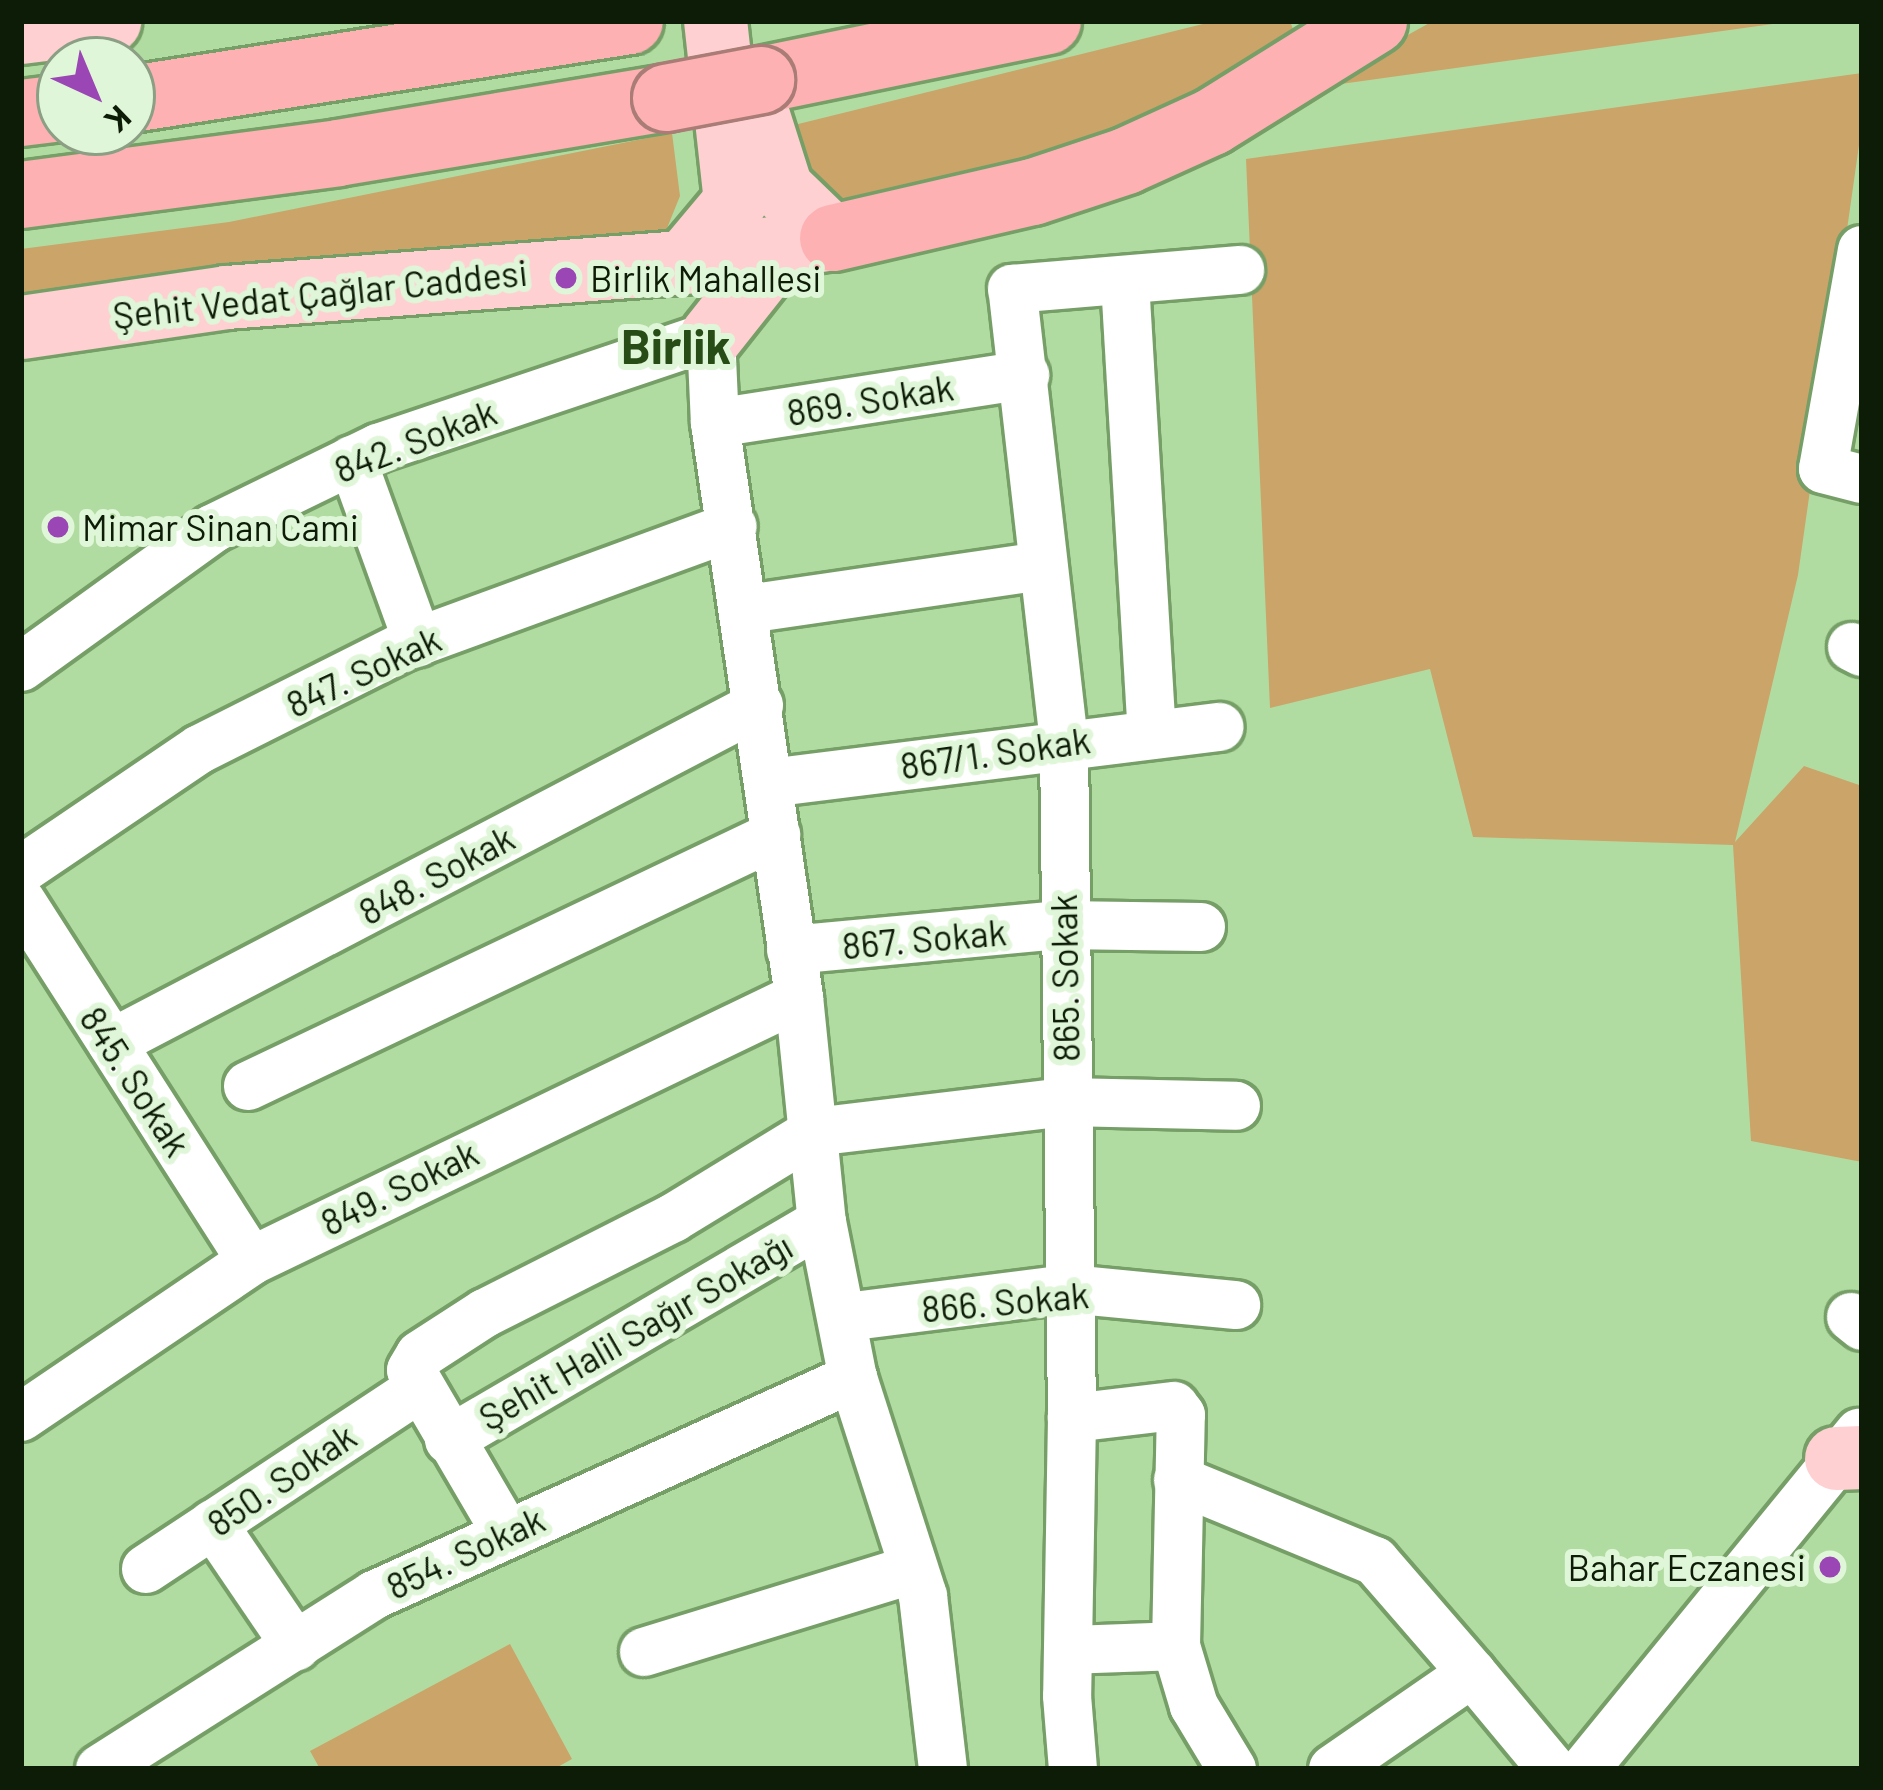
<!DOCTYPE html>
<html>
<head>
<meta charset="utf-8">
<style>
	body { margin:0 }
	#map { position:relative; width:1883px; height:1790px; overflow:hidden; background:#b1dca1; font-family:Barlow,sans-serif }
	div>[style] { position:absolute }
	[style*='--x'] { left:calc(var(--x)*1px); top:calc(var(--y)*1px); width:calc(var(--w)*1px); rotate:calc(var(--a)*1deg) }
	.green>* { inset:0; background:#cba469 }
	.roads { filter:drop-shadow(3px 0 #769f67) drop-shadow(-3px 0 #769f67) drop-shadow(0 3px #769f67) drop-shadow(0 -3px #769f67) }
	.minor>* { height:48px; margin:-24px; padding:0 24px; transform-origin:24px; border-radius:24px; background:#fff }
	.major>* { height:63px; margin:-31.5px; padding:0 31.5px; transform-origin:31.5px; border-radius:31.5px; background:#fed0d1 }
	.highway>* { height:66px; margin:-33px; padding:0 33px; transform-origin:33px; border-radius:33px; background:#feb1b3 }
	.bridges { filter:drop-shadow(3px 0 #a97d76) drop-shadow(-3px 0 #a97d76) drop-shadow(0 3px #a97d76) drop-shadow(0 -3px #a97d76) }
	.highway-bridge>* { height:66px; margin:-33px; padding:0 33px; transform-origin:33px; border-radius:33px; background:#feb1b3 }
	.dots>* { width:33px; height:33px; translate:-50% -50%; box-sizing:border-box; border:6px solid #e0f6d8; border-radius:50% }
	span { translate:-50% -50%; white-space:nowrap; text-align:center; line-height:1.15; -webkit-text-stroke:12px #e0f6d8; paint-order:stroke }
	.poi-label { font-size:36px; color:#0c1c06 }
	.left { translate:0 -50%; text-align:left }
	.right { translate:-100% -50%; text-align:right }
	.street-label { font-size:36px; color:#0c1c06 }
	.district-label { font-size:48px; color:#274c16; font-weight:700 }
	.frame { position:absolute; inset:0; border:24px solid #0c1c06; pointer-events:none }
	.north { position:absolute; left:36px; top:36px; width:120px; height:120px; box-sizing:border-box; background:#e0f6d8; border:3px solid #8b9f84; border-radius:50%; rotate:136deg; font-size:33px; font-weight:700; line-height:48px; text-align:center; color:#0c1c06 }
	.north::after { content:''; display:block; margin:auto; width:42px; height:54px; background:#9a46b4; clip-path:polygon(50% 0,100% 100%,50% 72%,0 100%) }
</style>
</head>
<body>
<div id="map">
	<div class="green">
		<div style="clip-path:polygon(1215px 21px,1290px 21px,1294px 32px,1202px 90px,1059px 160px,858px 213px,815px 198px,778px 129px)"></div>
		<div style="clip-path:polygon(1433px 21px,1795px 21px,1312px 88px)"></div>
		<div style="clip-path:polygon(1862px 73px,1862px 124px,1798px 575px,1735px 842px,1804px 766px,1862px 786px,1862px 1162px,1751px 1141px,1733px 845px,1473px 837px,1430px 669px,1270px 708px,1246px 159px)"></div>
		<div style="clip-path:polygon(672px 133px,680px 196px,661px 243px,21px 307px,21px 249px,229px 222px)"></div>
		<div style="clip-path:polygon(510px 1644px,572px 1759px,554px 1769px,320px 1769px,310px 1751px)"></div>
	</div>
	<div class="roads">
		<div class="minor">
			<div style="--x:1862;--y:250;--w:222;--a:100.1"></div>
			<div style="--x:1823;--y:469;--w:40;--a:14.4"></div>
			<div style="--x:1125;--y:282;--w:452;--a:86.6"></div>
			<div style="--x:715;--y:423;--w:314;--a:-8.8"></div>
			<div style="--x:352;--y:460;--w:194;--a:70.1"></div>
			<div style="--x:747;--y:609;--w:298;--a:-8.3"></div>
			<div style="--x:1852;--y:647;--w:11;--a:27"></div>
			<div style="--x:21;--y:667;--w:236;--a:-35.8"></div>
			<div style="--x:212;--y:529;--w:185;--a:-26"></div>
			<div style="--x:378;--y:448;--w:351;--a:-18.6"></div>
			<div style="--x:711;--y:336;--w:87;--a:87.4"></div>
			<div style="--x:715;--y:423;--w:580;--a:81.67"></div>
			<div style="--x:799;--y:997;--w:226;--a:84.2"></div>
			<div style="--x:822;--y:1222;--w:159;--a:78.8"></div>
			<div style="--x:853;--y:1378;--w:229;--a:72.2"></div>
			<div style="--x:923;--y:1596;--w:174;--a:83.4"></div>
			<div style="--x:769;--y:783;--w:454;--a:-7.1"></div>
			<div style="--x:21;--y:870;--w:216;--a:-34.1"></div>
			<div style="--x:200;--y:749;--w:227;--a:-26.7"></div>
			<div style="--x:403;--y:647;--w:351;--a:-20.1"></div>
			<div style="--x:21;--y:901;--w:427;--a:57.4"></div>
			<div style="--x:791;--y:950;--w:271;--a:-5.3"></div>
			<div style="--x:1061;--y:925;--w:140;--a:0.8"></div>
			<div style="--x:112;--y:1043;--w:730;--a:-27.58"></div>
			<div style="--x:248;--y:1086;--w:585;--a:-25.43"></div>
			<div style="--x:846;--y:1317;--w:225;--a:-7.2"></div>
			<div style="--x:1069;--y:1289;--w:168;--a:5.5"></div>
			<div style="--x:1851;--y:1317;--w:14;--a:39"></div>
			<div style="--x:21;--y:1417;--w:278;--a:-34.1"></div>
			<div style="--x:251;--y:1261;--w:608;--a:-25.72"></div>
			<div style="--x:1072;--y:1418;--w:278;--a:91"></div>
			<div style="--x:1067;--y:1696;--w:73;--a:85.3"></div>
			<div style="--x:449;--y:1440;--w:432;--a:-30.3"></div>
			<div style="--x:1178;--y:1480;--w:213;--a:22.4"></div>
			<div style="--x:1375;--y:1561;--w:148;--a:49.1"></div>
			<div style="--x:213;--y:1524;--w:148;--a:55.8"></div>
			<div style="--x:505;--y:1531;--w:186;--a:-120.3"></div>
			<div style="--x:411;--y:1370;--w:17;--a:-59"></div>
			<div style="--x:420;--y:1355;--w:77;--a:-32.9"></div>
			<div style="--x:485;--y:1313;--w:211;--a:-26.8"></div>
			<div style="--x:673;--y:1218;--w:165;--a:-31.4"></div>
			<div style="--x:814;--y:1132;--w:254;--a:-6.8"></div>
			<div style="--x:1066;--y:1102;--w:170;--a:1.3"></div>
			<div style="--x:146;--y:1569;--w:324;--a:-33.5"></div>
			<div style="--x:1069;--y:1650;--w:107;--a:-2.1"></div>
			<div style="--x:644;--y:1652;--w:282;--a:-17.1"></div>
			<div style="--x:100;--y:1769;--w:325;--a:-32.4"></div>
			<div style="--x:374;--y:1595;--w:526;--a:-24.37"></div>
			<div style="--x:1232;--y:1769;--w:74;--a:-121.1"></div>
			<div style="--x:1194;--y:1706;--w:63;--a:-106.7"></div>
			<div style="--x:1176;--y:1646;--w:231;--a:-88.8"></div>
			<div style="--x:1181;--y:1415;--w:11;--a:-128"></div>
			<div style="--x:1174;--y:1406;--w:103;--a:173.3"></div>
			<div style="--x:1072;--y:1418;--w:676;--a:-90.68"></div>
			<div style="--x:1064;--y:742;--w:456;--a:-96.5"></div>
			<div style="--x:1012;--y:289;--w:229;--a:-4.8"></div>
			<div style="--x:1333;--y:1769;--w:169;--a:-34.6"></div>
			<div style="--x:1472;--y:1673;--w:125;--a:50.2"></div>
			<div style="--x:1585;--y:1769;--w:434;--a:-50.8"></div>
		</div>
		<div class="major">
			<div style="--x:21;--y:32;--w:89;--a:-7.1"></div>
			<div style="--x:755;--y:106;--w:86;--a:72.4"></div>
			<div style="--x:781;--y:188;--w:72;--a:43.9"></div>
			<div style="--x:684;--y:262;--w:80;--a:-50.1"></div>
			<div style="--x:735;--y:201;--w:181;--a:-96.3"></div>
			<div style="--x:21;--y:327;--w:207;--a:-8.3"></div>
			<div style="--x:226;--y:297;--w:459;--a:-4.4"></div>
			<div style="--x:684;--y:262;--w:151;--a:-9.2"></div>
			<div style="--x:711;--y:336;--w:110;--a:-51.7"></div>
			<div style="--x:1836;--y:1458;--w:26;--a:-2"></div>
		</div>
		<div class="highway">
			<div style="--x:761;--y:80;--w:293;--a:-11.6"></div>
			<div style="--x:132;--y:99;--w:504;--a:-8.9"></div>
			<div style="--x:21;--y:113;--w:39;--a:-7"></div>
			<div style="--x:21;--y:195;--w:320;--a:-7.5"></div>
			<div style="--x:338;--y:153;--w:333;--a:-9.5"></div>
			<div style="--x:833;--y:238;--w:205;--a:-13"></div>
			<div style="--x:1033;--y:192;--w:98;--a:-18.4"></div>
			<div style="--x:1126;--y:161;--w:94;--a:-24.4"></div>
			<div style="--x:1212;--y:122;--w:191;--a:-31.9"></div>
		</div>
	</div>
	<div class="bridges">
		<div class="highway-bridge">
			<div style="--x:666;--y:98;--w:97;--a:-10.7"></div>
		</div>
	</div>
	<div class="dots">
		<div style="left:566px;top:278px;background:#9a46b4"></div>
		<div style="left:58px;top:527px;background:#9a46b4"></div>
		<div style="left:1830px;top:1567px;background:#9a46b4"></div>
	</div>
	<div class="poi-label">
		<span class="left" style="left:590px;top:278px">Birlik Mahallesi</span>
		<span class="left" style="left:82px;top:527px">Mimar Sinan Cami</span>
		<span class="right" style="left:1806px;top:1567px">Bahar Eczanesi</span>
	</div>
	<div class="street-label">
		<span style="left:320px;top:293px;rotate:-6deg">Şehit Vedat Çağlar Caddesi</span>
		<span style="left:870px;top:399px;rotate:-9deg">869. Sokak</span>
		<span style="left:415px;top:440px;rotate:-21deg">842. Sokak</span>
		<span style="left:363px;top:671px;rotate:-25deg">847. Sokak</span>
		<span style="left:995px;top:752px;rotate:-8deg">867/1. Sokak</span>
		<span style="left:436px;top:874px;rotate:-28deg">848. Sokak</span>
		<span style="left:924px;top:938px;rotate:-5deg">867. Sokak</span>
		<span style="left:1064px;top:978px;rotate:-91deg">865. Sokak</span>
		<span style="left:136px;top:1081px;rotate:57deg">845. Sokak</span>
		<span style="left:399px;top:1187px;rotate:-26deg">849. Sokak</span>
		<span style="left:1005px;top:1301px;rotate:-5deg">866. Sokak</span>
		<span style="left:635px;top:1331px;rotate:-30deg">Şehit Halil Sağır Sokağı</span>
		<span style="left:281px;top:1479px;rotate:-34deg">850. Sokak</span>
		<span style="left:465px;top:1552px;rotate:-25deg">854. Sokak</span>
	</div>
	<div class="district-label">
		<span style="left:676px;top:346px">Birlik</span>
	</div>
	<div class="frame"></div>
	<div class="north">K</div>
</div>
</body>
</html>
